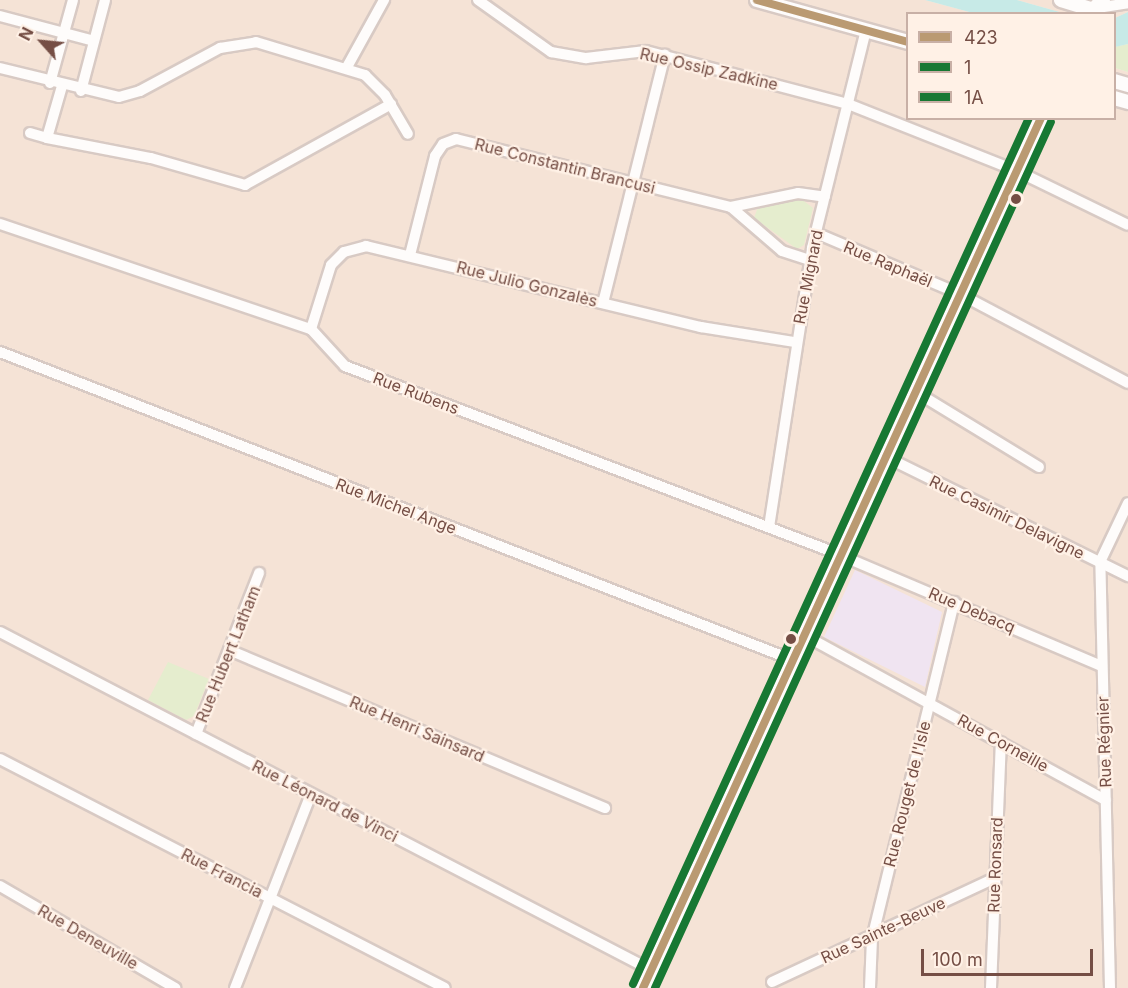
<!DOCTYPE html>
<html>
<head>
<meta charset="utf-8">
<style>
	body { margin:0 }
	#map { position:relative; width:1128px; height:988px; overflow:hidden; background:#f7eee5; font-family:Inter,sans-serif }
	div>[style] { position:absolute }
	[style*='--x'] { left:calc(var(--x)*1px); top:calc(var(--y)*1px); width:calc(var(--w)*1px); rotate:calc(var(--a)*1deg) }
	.residential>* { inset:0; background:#f5e3d6 }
	.education>* { inset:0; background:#f0e4f1 }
	.green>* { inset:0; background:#e5edce }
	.water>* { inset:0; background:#c7eae7 }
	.roads { filter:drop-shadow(2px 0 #d8cac4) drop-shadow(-2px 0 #d8cac4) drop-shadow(0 2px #d8cac4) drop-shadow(0 -2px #d8cac4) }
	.minor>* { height:10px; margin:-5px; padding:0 5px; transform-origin:5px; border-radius:5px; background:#fefcfb }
	.tertiary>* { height:14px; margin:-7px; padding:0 7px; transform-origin:7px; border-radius:7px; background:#fefcfb }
	.secondary>* { height:15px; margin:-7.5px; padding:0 7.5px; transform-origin:7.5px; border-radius:7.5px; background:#fefcfb }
	.bus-1>* { height:8px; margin:-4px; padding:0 4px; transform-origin:4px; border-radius:4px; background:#ba9a72 }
	.bus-2>* { height:8px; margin:-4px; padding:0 4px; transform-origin:4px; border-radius:4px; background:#177833 }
	.bus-3>* { height:8px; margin:-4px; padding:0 4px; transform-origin:4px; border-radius:4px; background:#177833 }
	.dots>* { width:16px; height:16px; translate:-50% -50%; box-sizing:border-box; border:3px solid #fff1e6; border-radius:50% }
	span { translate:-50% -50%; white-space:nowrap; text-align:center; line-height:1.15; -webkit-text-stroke:4.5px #fff1e6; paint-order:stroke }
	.street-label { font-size:16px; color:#754e45 }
	.legend { position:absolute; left:906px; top:12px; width:210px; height:108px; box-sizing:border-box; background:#fff1e6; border:2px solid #c8b0a6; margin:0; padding:8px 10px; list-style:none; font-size:18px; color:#754e45 }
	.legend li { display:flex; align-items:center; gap:12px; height:30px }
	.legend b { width:30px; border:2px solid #c8b0a6 }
	.north { position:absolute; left:12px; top:12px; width:60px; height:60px; -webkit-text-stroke:4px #fff1e6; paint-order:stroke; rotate:297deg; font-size:16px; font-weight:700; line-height:24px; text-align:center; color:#754e45 }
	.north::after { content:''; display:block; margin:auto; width:21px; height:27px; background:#754e45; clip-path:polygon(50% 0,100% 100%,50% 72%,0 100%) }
	.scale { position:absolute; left:921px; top:949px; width:172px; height:27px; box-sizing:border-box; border:3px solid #754e45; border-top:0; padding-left:8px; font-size:18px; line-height:21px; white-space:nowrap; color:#754e45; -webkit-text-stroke:4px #fff1e6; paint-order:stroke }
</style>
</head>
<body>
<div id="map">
	<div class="residential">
		<div style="clip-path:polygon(0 0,925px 0,973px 13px,908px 14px,908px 118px,1114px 118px,1115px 68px,1128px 72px,1128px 988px,0 988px)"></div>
		<div style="clip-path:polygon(1017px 0,1128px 0,1128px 12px,1115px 18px,1114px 14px,1063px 13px)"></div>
	</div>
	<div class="education">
		<div style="clip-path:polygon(855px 570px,942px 612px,925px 687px,824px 637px)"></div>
	</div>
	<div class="green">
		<div style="clip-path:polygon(1128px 44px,1128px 72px,1115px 68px,1114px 47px)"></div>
		<div style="clip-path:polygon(800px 198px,813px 208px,804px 245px,797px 249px,754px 218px,758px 207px)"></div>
		<div style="clip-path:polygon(168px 662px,209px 679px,194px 716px,186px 720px,148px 700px)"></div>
	</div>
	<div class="water">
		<div style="clip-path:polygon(925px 0,1017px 0,1063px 13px,973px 13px)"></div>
		<div style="clip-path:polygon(1128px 12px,1128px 44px,1115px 47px,1115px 18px)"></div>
	</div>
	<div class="roads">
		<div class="minor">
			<div style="--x:478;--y:0;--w:90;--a:35.5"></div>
			<div style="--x:551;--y:52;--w:36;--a:10"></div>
			<div style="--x:586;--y:58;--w:60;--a:-6.7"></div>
			<div style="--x:646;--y:51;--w:209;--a:14.7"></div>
			<div style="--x:848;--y:104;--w:182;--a:21.6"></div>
			<div style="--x:1017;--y:171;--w:123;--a:25.9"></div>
			<div style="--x:1091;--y:9;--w:37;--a:-9"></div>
			<div style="--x:0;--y:16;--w:97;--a:14.9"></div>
			<div style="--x:347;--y:67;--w:77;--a:-61.1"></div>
			<div style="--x:0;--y:68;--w:122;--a:13.7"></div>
			<div style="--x:119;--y:97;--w:22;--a:-16"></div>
			<div style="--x:140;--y:91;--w:91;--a:-28.3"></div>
			<div style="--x:220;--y:48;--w:36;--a:-9"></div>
			<div style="--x:256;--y:42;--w:114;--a:16.8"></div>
			<div style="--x:365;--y:75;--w:28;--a:45"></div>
			<div style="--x:385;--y:95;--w:45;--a:59.5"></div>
			<div style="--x:50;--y:83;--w:86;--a:-74.5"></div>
			<div style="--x:81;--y:91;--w:94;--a:-75.2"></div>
			<div style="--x:30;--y:133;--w:18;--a:16"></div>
			<div style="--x:47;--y:138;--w:54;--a:-73.9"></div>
			<div style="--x:47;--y:138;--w:106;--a:10.9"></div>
			<div style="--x:151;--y:158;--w:98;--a:16"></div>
			<div style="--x:245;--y:185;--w:167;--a:-29"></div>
			<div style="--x:731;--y:207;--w:68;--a:-11.8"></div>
			<div style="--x:798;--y:193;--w:27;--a:8"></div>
			<div style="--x:0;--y:224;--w:328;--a:18.7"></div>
			<div style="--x:311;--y:329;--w:50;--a:47.4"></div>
			<div style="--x:345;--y:366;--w:522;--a:20.86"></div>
			<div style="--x:833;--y:552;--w:292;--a:23"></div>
			<div style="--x:816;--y:233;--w:156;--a:23"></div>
			<div style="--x:960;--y:294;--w:190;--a:27.9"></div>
			<div style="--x:410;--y:255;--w:102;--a:-75.8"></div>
			<div style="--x:435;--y:156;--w:14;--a:-56"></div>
			<div style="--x:443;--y:144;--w:14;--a:-21"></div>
			<div style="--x:456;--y:139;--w:283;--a:13.9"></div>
			<div style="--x:731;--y:207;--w:67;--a:40.8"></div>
			<div style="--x:782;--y:251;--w:29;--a:18"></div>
			<div style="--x:603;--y:303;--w:256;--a:-76"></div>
			<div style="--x:311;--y:329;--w:67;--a:-72.6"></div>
			<div style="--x:331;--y:265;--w:18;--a:-45"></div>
			<div style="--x:344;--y:252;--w:23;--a:-15"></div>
			<div style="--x:366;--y:246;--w:345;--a:13.6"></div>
			<div style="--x:701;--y:327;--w:95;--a:9.1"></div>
			<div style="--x:0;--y:352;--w:851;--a:21.23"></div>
			<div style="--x:916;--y:392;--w:144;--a:31.4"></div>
			<div style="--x:886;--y:457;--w:270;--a:26.2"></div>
			<div style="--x:769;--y:527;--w:282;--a:-81.2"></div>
			<div style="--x:812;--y:248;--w:225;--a:-76.1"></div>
			<div style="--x:0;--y:632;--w:734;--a:27.44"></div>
			<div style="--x:804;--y:635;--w:344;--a:28.7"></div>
			<div style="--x:229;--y:650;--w:408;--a:22.8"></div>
			<div style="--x:196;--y:734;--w:173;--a:-68.6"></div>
			<div style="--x:0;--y:759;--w:500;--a:27.23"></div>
			<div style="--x:0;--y:886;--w:203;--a:30.2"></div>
			<div style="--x:772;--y:982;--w:246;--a:-25"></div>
			<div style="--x:235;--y:988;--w:208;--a:-68.6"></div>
			<div style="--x:870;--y:988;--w:49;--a:-87.7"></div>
			<div style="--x:872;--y:939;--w:347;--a:-76.3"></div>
			<div style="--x:991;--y:988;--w:246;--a:-87.7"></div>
			<div style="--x:1110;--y:988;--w:426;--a:-91.3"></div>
			<div style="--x:1100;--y:562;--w:65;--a:-64.6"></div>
		</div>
		<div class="tertiary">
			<div style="--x:757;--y:0;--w:157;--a:15.5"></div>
			<div style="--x:1061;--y:0;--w:30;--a:17"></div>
			<div style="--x:1114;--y:81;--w:15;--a:16"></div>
			<div style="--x:1114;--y:98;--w:15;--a:16"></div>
		</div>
		<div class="secondary">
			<div style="--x:1089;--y:14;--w:19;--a:-47"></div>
			<div style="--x:643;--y:988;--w:957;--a:-65.42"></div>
		</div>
	</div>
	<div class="bus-1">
		<div style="--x:757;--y:0;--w:157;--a:15.5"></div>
		<div style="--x:643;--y:988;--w:957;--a:-65.42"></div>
	</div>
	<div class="bus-2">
		<div style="--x:655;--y:988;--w:952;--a:-65.43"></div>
	</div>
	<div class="bus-3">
		<div style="--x:633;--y:984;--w:952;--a:-65.43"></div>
	</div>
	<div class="dots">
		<div style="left:1016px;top:199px;background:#754e45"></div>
		<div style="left:791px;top:639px;background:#754e45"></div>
	</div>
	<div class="street-label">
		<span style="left:709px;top:69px;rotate:13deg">Rue Ossip Zadkine</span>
		<span style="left:565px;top:166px;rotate:14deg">Rue Constantin Brancusi</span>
		<span style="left:888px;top:264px;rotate:23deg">Rue Raphaël</span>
		<span style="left:808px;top:277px;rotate:-79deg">Rue Mignard</span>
		<span style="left:527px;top:284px;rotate:14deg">Rue Julio Gonzalès</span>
		<span style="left:416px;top:393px;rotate:21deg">Rue Rubens</span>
		<span style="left:396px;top:506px;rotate:21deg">Rue Michel Ange</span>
		<span style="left:1007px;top:517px;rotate:26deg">Rue Casimir Delavigne</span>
		<span style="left:972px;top:610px;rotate:23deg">Rue Debacq</span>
		<span style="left:228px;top:654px;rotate:-68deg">Rue Hubert Latham</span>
		<span style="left:417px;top:729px;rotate:23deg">Rue Henri Sainsard</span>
		<span style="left:1104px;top:742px;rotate:-92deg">Rue Régnier</span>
		<span style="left:1003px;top:743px;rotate:29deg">Rue Corneille</span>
		<span style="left:907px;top:794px;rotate:-76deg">Rue Rouget de l'Isle</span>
		<span style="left:325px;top:801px;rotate:27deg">Rue Léonard de Vinci</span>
		<span style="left:995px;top:865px;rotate:-88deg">Rue Ronsard</span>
		<span style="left:222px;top:873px;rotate:27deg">Rue Francia</span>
		<span style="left:883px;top:930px;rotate:-25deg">Rue Sainte-Beuve</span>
		<span style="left:88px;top:937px;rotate:30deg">Rue Deneuville</span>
	</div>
	<ul class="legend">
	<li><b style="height:8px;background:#ba9a72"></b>423</li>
	<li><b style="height:8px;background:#177833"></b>1</li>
	<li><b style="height:8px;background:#177833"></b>1A</li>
	</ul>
	<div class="north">N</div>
	<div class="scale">100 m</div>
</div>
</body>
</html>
